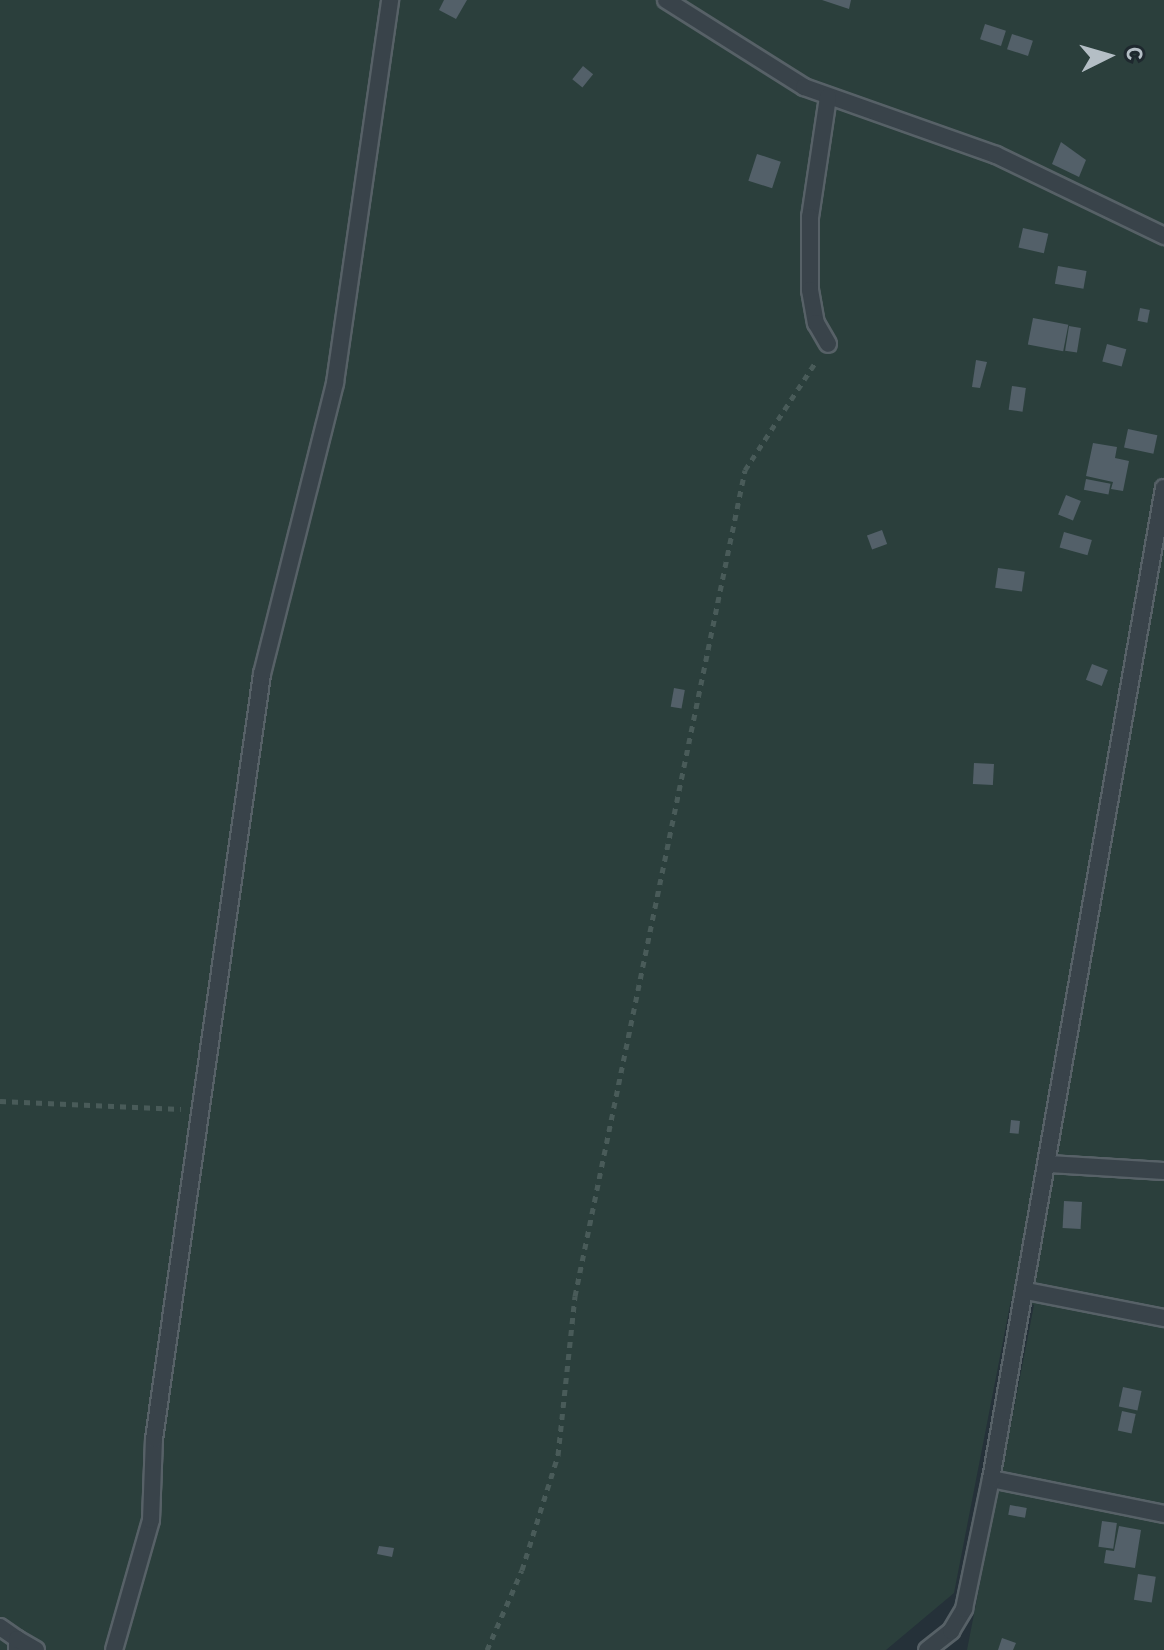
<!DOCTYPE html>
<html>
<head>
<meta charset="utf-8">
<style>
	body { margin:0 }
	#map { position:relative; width:1164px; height:1650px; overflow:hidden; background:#253139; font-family:Overpass,sans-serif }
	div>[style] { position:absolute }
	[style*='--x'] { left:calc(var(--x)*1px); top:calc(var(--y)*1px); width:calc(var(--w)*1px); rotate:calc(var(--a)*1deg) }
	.green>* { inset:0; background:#2b3f3c }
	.building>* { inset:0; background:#536069; transform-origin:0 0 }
	.path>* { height:5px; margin-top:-2.5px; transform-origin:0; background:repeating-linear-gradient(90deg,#495b59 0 6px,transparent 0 12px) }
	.roads { filter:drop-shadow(2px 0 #576167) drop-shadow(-2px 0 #576167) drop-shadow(0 2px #576167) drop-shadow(0 -2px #576167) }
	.service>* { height:16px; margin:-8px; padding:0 8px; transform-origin:8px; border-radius:8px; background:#39434a }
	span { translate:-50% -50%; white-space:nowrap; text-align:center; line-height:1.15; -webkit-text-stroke:6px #1e282e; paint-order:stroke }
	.north { position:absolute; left:1068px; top:16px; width:80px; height:80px; -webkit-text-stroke:6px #1e282e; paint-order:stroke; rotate:85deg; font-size:22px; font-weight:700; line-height:32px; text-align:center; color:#b4bec5 }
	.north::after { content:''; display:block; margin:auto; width:28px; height:36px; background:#b4bec5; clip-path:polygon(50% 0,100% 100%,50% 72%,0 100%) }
</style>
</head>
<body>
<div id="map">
	<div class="green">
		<div style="clip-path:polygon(0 0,1164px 0,1164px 1650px,967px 1650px,1034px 1305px,1011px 1300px,954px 1593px,886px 1650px,0 1650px)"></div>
	</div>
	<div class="building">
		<div style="clip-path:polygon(444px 0,467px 0,456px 19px,439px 10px)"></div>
		<div style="clip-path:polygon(822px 0,851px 0,849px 9px)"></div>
		<div style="left:985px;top:24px;width:22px;height:16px;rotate:18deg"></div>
		<div style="left:1012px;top:34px;width:22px;height:16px;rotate:18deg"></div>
		<div style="left:583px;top:66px;width:13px;height:17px;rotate:39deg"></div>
		<div style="clip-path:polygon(1061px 142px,1086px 160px,1079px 177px,1052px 164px)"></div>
		<div style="left:757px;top:154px;width:25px;height:28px;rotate:18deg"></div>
		<div style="left:1023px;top:228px;width:26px;height:20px;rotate:13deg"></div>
		<div style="left:1058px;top:266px;width:29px;height:18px;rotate:10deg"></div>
		<div style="left:1140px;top:308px;width:10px;height:13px;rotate:11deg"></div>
		<div style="left:1033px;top:318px;width:36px;height:27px;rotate:11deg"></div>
		<div style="left:1069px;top:326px;width:12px;height:25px;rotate:9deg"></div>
		<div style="left:1107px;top:344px;width:20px;height:18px;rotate:15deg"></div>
		<div style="clip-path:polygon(976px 360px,987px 362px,980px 388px,972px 387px)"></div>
		<div style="left:1012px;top:386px;width:14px;height:24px;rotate:8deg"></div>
		<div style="left:1128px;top:429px;width:30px;height:19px;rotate:12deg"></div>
		<div style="clip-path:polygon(1093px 443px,1117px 447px,1115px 458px,1129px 461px,1123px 491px,1111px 489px,1113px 482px,1086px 476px)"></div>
		<div style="left:1086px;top:479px;width:25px;height:11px;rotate:11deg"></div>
		<div style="left:1066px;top:495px;width:16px;height:21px;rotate:22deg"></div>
		<div style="left:882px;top:530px;width:15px;height:16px;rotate:70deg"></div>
		<div style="left:1064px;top:532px;width:29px;height:16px;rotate:16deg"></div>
		<div style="left:998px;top:568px;width:27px;height:20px;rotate:8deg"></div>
		<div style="left:1092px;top:664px;width:17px;height:17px;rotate:21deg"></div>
		<div style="left:674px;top:688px;width:11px;height:19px;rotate:10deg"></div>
		<div style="left:974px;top:763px;width:20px;height:21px;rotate:3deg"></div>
		<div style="left:1011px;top:1120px;width:9px;height:13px;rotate:6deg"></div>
		<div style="left:1064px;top:1201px;width:18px;height:27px;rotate:3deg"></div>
		<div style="left:1123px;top:1387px;width:19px;height:20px;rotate:12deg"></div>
		<div style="left:1122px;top:1411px;width:14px;height:20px;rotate:12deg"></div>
		<div style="left:1010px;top:1505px;width:17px;height:10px;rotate:10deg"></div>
		<div style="left:1102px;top:1521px;width:15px;height:26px;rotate:8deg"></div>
		<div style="clip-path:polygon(1119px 1526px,1141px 1530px,1135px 1568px,1104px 1563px,1106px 1550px,1114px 1551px)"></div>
		<div style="clip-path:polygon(379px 1546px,394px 1548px,392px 1557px,377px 1554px)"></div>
		<div style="left:1138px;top:1574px;width:18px;height:26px;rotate:9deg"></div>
		<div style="clip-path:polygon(1002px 1638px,1016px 1643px,1013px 1650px,998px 1650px)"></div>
	</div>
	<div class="path">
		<div style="--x:0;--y:1101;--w:181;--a:2.5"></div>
		<div style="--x:487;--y:1650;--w:87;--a:-66.4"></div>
		<div style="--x:522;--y:1570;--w:121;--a:-72.6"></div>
		<div style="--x:558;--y:1455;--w:160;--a:-83.9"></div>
		<div style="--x:575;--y:1296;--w:843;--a:-78.37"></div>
		<div style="--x:745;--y:470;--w:131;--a:-56.8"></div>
	</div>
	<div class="roads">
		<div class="service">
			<div style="--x:666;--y:0;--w:163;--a:32.2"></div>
			<div style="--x:804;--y:87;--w:204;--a:19.5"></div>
			<div style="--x:996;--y:155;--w:187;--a:25.7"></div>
			<div style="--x:828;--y:97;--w:121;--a:98.5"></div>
			<div style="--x:810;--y:217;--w:73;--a:90"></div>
			<div style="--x:810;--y:290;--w:34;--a:80"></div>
			<div style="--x:816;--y:323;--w:24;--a:60"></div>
			<div style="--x:1049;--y:1164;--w:115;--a:3.5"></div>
			<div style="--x:1026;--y:1291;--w:141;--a:11.1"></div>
			<div style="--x:991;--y:1479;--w:177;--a:11.4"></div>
			<div style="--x:0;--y:1627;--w:21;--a:35"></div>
			<div style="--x:17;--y:1650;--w:11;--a:-90"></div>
			<div style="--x:17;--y:1639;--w:22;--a:30"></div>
			<div style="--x:114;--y:1650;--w:135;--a:-74.1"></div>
			<div style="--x:151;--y:1520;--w:81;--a:-87.9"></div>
			<div style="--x:154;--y:1439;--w:773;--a:-81.96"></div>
			<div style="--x:262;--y:674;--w:300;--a:-75.9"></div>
			<div style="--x:335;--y:383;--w:387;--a:-81.8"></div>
			<div style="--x:927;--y:1650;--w:31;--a:-38"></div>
			<div style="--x:951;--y:1631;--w:26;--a:-59"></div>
			<div style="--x:964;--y:1609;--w:133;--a:-78.3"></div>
			<div style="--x:991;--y:1479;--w:1006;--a:-80.1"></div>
		</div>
	</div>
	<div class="north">С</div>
</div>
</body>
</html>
